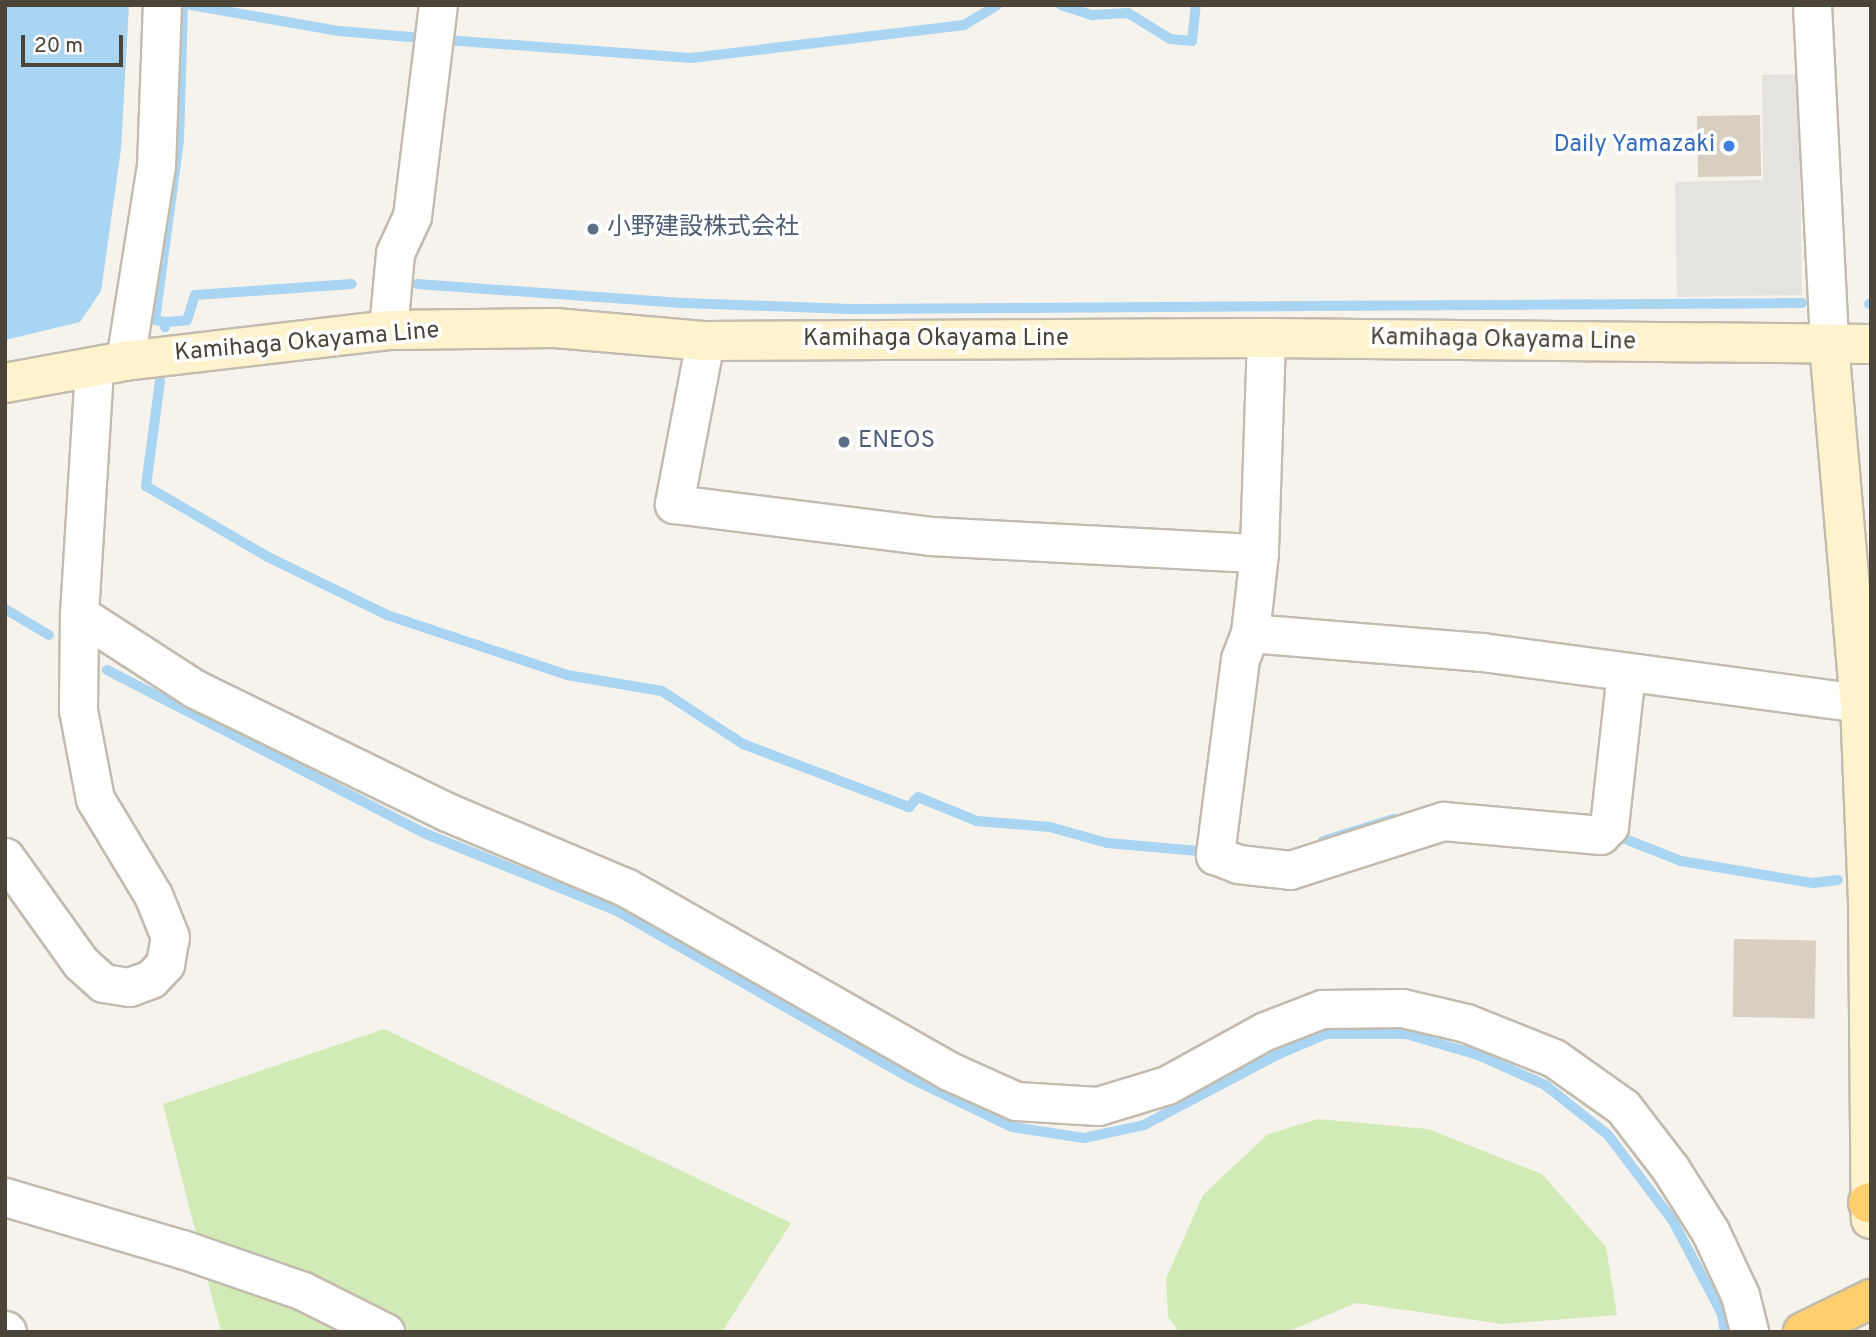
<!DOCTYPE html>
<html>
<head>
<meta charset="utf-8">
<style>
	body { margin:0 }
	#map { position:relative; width:1876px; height:1337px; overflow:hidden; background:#f6f3ec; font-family:Overpass,"Noto Sans JP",sans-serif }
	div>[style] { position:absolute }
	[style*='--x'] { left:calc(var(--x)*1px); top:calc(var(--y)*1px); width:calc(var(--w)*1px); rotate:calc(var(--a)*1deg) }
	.green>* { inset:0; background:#d2eab5 }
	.parking>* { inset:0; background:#e5e3e0 }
	.water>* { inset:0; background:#a9d4f2 }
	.stream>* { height:10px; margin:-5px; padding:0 5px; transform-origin:5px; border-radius:5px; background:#a9d4f2 }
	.building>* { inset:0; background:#d8cfc1; transform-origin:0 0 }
	.roads { filter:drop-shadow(2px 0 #c2bbae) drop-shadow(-2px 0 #c2bbae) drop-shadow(0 2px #c2bbae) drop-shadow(0 -2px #c2bbae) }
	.street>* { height:37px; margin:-18.5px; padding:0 18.5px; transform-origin:18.5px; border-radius:18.5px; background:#fff }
	.secondary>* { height:38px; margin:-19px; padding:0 19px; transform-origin:19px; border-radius:19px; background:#fff3cd }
	.highway>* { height:38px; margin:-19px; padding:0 19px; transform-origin:19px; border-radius:19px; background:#ffcf6e }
	.dots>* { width:19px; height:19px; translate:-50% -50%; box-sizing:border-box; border:4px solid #fff; border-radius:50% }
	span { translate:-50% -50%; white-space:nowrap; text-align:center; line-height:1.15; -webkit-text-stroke:7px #fff; paint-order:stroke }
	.shop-label { font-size:24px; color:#366cbe }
	.right { translate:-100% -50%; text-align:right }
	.service-label { font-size:24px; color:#4e5e75 }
	.left { translate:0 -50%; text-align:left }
	.street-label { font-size:24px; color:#4b4439 }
	.frame { position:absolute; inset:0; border:7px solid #4b4439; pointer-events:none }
	.scale { position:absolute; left:21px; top:35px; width:102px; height:32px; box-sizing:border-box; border:4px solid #4b4439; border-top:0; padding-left:9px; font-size:21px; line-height:24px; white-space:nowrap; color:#4b4439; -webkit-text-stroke:5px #fff; paint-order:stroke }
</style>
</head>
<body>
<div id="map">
	<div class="green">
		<div style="clip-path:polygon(384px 1029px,791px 1223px,722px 1332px,221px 1332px,163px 1104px)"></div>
		<div style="clip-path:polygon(1318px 1119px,1428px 1129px,1542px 1174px,1606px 1247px,1617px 1315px,1502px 1324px,1356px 1303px,1287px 1332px,1179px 1332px,1168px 1317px,1166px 1279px,1203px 1195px,1268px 1134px)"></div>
	</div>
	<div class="parking">
		<div style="clip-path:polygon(1799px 74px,1802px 295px,1677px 297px,1675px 182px,1763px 180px,1762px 75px)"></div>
	</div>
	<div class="water">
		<div style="clip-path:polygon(5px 5px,129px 5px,121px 149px,101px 291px,80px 322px,5px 340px)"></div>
	</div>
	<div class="stream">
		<div style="--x:191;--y:5;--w:149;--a:10"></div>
		<div style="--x:338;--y:31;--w:84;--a:4.8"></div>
		<div style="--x:1061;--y:5;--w:33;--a:18"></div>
		<div style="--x:1092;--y:15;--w:36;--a:-3"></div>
		<div style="--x:1128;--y:13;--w:49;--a:31.8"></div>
		<div style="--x:1170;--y:39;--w:22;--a:5"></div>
		<div style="--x:1192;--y:41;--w:36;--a:-84"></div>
		<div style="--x:446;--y:40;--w:246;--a:4.2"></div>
		<div style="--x:691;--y:58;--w:275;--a:-6.9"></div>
		<div style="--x:964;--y:25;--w:39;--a:-31"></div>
		<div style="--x:417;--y:284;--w:269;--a:4.1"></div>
		<div style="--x:685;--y:303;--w:165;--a:2.1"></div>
		<div style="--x:850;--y:309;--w:952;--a:-0.36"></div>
		<div style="--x:1869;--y:304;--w:2;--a:0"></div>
		<div style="--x:166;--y:322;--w:21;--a:-5"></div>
		<div style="--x:187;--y:320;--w:26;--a:-72"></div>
		<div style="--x:195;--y:295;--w:157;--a:-4"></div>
		<div style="--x:165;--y:327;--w:5;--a:-79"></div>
		<div style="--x:166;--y:322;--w:11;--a:-170"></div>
		<div style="--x:155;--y:320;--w:181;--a:-82.4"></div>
		<div style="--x:179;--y:141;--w:136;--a:-88.3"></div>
		<div style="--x:160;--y:381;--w:106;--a:97.6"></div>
		<div style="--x:146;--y:486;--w:141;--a:30.2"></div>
		<div style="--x:268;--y:557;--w:132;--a:26"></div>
		<div style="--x:387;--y:615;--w:190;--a:18.4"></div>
		<div style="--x:567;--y:675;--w:96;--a:9.6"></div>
		<div style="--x:662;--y:691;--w:97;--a:33.2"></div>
		<div style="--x:743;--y:744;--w:178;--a:20.8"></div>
		<div style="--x:909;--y:807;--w:13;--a:-48"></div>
		<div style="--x:918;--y:797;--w:64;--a:22.1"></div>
		<div style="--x:977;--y:821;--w:73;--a:4.7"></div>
		<div style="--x:1050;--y:827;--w:59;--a:15.7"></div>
		<div style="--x:1107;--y:843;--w:103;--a:5"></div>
		<div style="--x:5;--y:609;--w:51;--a:30.6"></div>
		<div style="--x:107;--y:670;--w:356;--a:27.2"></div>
		<div style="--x:424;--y:833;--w:208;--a:22"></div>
		<div style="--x:617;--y:911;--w:337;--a:29.7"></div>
		<div style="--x:910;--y:1078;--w:113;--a:25.7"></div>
		<div style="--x:1012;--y:1127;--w:73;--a:8.7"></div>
		<div style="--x:1084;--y:1138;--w:61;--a:-12.2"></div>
		<div style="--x:1144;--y:1125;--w:150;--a:-27.8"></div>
		<div style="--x:1277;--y:1055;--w:53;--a:-23.2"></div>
		<div style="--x:1326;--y:1034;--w:80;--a:0"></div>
		<div style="--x:1406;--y:1034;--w:75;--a:16.3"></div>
		<div style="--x:1478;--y:1055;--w:73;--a:24.1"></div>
		<div style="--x:1545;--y:1085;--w:80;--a:38.4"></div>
		<div style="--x:1608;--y:1135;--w:108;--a:52.9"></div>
		<div style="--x:1673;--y:1221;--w:105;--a:62.2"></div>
		<div style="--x:1722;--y:1314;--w:18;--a:81"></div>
		<div style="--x:1610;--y:833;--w:76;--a:21.5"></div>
		<div style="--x:1681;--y:861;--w:134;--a:9.5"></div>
		<div style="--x:1813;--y:883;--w:25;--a:-7"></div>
		<div style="--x:1323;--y:841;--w:74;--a:-17.2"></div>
	</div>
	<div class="building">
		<div style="left:1760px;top:115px;width:61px;height:63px;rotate:89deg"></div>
		<div style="left:1734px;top:939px;width:82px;height:78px;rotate:1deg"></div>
	</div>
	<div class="roads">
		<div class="street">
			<div style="--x:1812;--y:5;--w:339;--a:87.1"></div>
			<div style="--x:388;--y:330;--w:77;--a:-84.8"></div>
			<div style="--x:395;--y:253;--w:41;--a:-65.3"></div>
			<div style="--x:412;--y:216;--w:213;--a:-83"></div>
			<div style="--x:1266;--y:338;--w:215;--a:91.9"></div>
			<div style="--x:1259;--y:553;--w:81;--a:96.4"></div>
			<div style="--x:1250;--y:633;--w:28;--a:111"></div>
			<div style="--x:1240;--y:659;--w:198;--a:97.3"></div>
			<div style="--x:1215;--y:855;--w:25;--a:21"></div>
			<div style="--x:1238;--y:864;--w:52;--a:6.6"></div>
			<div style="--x:1290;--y:870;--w:161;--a:-17.8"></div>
			<div style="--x:1443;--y:821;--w:158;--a:5.1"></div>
			<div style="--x:1600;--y:835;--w:13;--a:-45"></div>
			<div style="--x:1609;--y:826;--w:155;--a:-83.7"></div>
			<div style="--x:705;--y:341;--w:166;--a:100.8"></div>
			<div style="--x:674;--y:504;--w:258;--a:7.1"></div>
			<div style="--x:930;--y:536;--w:329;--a:3"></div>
			<div style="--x:125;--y:361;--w:197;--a:-81"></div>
			<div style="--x:156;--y:166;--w:161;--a:-87.9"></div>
			<div style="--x:79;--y:614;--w:138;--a:32.9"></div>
			<div style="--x:195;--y:689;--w:280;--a:26"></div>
			<div style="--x:447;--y:812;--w:195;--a:22.9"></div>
			<div style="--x:627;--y:888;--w:370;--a:29.6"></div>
			<div style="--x:949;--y:1071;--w:73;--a:24.1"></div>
			<div style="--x:1016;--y:1101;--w:82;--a:3.5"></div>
			<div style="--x:1098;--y:1106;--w:72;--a:-16.9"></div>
			<div style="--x:1167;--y:1085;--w:112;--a:-28.9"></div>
			<div style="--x:1265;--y:1031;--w:61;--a:-21.1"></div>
			<div style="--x:1322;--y:1009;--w:80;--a:-0.7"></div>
			<div style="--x:1402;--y:1008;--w:66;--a:13.2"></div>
			<div style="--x:1466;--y:1023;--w:95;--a:21.7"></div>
			<div style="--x:1554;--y:1058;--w:85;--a:35.4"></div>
			<div style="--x:1623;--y:1107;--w:77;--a:52.4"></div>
			<div style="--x:1670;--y:1168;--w:75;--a:57.6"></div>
			<div style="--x:1710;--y:1231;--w:71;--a:64.9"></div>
			<div style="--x:1740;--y:1295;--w:38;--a:76"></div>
			<div style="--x:1250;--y:633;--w:233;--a:4.7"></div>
			<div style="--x:1482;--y:652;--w:381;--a:7.7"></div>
			<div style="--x:5;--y:857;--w:130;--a:54.4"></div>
			<div style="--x:81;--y:963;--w:30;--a:42"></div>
			<div style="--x:103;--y:983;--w:26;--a:9"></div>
			<div style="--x:129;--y:987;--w:23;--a:-20"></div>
			<div style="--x:151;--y:979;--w:21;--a:-47"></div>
			<div style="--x:165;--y:964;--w:27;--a:-80"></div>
			<div style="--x:170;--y:937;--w:45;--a:-112"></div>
			<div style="--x:153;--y:895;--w:112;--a:-121.1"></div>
			<div style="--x:95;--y:799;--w:91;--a:-100.8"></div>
			<div style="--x:78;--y:710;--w:96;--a:-89.4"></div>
			<div style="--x:79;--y:614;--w:246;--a:-86.5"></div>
			<div style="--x:5;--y:1197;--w:184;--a:16.4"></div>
			<div style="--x:182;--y:1249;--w:128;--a:19.1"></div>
			<div style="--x:303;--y:1291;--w:92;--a:26.6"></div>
			<div style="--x:5;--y:1330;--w:3;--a:45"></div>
		</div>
		<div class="secondary">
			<div style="--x:1829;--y:344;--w:360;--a:85.1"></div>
			<div style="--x:1860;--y:703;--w:200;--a:87.7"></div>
			<div style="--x:1868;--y:903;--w:316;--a:89.5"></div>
			<div style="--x:5;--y:383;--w:122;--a:-10.4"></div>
			<div style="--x:125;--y:361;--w:265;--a:-6.7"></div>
			<div style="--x:388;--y:330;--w:167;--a:-0.7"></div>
			<div style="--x:555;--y:328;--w:151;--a:5"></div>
			<div style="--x:705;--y:341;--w:561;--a:-0.31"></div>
			<div style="--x:1266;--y:338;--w:605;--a:0.57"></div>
		</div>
		<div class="highway">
			<div style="--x:1868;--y:1203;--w:3;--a:-18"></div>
			<div style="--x:1803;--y:1332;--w:76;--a:-25.9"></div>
		</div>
	</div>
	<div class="dots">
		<div style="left:1729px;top:146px;background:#3f7fe0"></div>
		<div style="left:593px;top:229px;background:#5c6f8a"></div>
		<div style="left:844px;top:442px;background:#5c6f8a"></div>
	</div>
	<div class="shop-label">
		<span class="right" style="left:1715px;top:146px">Daily Yamazaki</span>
	</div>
	<div class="service-label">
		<span class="left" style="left:607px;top:229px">小野建設株式会社</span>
		<span class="left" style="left:858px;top:442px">ENEOS</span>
	</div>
	<div class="street-label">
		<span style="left:936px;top:340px">Kamihaga Okayama Line</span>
		<span style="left:1503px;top:341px;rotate:1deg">Kamihaga Okayama Line</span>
		<span style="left:307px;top:343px;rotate:-5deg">Kamihaga Okayama Line</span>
	</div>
	<div class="frame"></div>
	<div class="scale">20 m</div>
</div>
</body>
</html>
